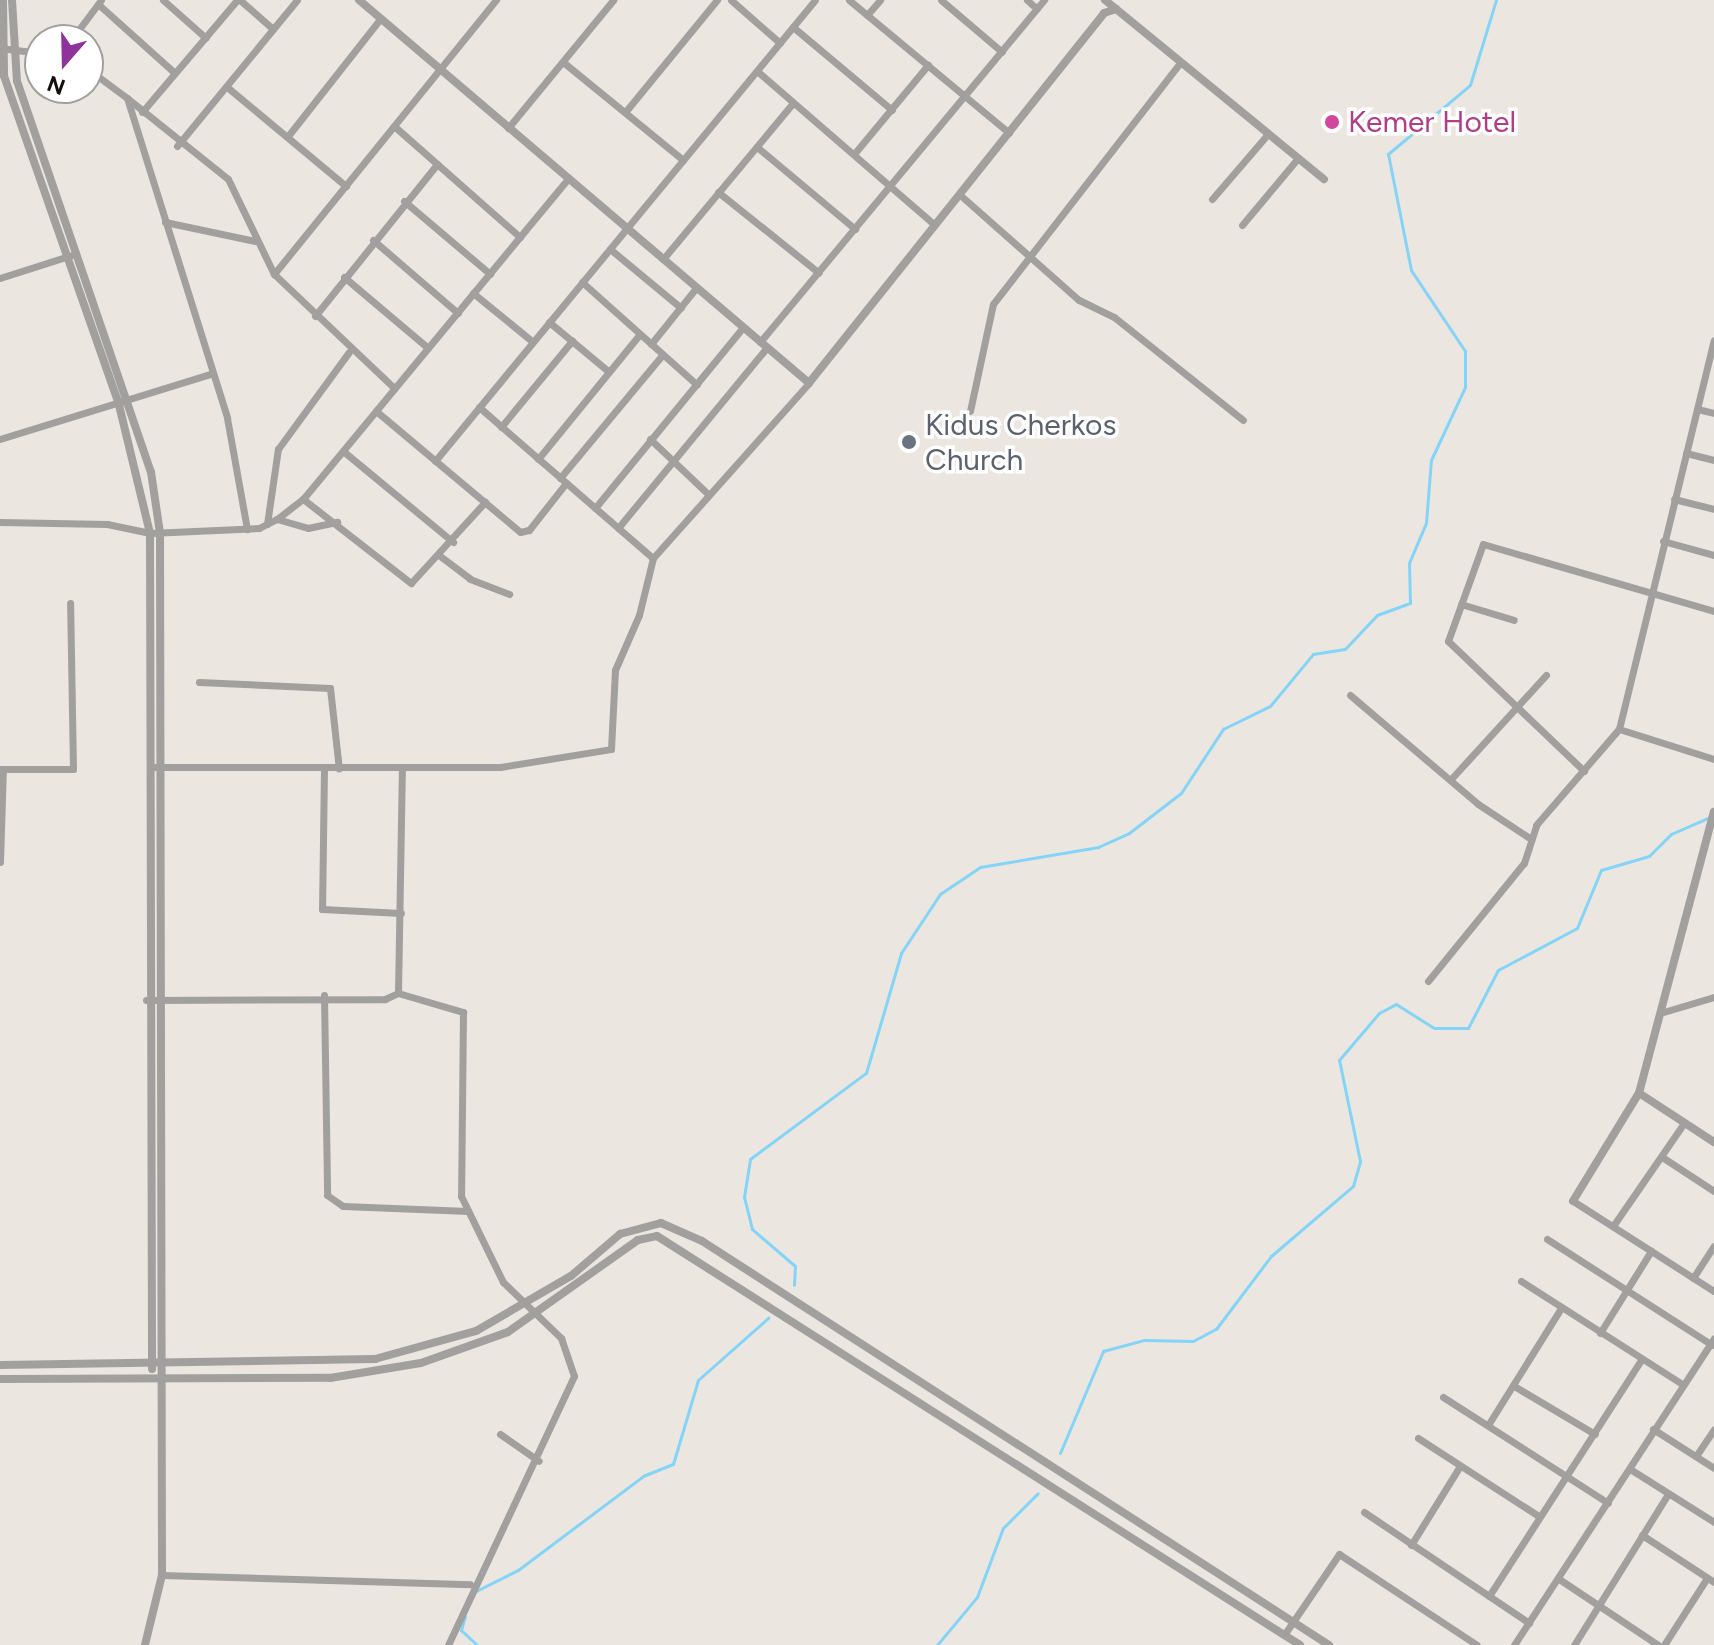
<!DOCTYPE html>
<html>
<head>
<meta charset="utf-8">
<style>
	body { margin:0 }
	#map { position:relative; width:1714px; height:1645px; overflow:hidden; background:#ece6e1; font-family:Figtree,sans-serif }
	div>[style] { position:absolute }
	[style*='--x'] { left:calc(var(--x)*1px); top:calc(var(--y)*1px); width:calc(var(--w)*1px); rotate:calc(var(--a)*1deg) }
	.stream>* { height:3px; margin:-1.5px; padding:0 1.5px; transform-origin:1.5px; border-radius:1.5px; background:#83d4f6 }
	.minor>* { height:7px; margin:-3.5px; padding:0 3.5px; transform-origin:3.5px; border-radius:3.5px; background:#a2a09e }
	.tertiary>* { height:8px; margin:-4px; padding:0 4px; transform-origin:4px; border-radius:4px; background:#a2a09e }
	.dots>* { width:22px; height:22px; translate:-50% -50%; box-sizing:border-box; border:4px solid #fff; border-radius:50% }
	span { translate:-50% -50%; white-space:nowrap; text-align:center; line-height:1.15; -webkit-text-stroke:7px #fff; paint-order:stroke }
	.hotel-label { font-size:30px; color:#b23c85 }
	.left { translate:0 -50%; text-align:left }
	.worship-label { font-size:30px; color:#5b616d }
	.north { position:absolute; left:24px; top:24px; width:80px; height:80px; box-sizing:border-box; background:#fff; border:2px solid #a1a09f; border-radius:50%; rotate:200deg; font-size:22px; font-weight:700; line-height:32px; text-align:center; color:#13110f }
	.north::after { content:''; display:block; margin:auto; width:28px; height:36px; background:#90329c; clip-path:polygon(50% 0,100% 100%,50% 72%,0 100%) }
</style>
</head>
<body>
<div id="map">
	<div class="stream">
		<div style="--x:794;--y:1285;--w:19;--a:-87"></div>
		<div style="--x:795;--y:1266;--w:57;--a:-139.3"></div>
		<div style="--x:752;--y:1229;--w:33;--a:-104"></div>
		<div style="--x:744;--y:1197;--w:38;--a:-81"></div>
		<div style="--x:750;--y:1159;--w:144;--a:-36.6"></div>
		<div style="--x:866;--y:1073;--w:125;--a:-73.7"></div>
		<div style="--x:901;--y:953;--w:71;--a:-56.5"></div>
		<div style="--x:940;--y:894;--w:48;--a:-34"></div>
		<div style="--x:980;--y:867;--w:120;--a:-9.6"></div>
		<div style="--x:1098;--y:847;--w:34;--a:-24"></div>
		<div style="--x:1129;--y:833;--w:66;--a:-37.6"></div>
		<div style="--x:1181;--y:793;--w:77;--a:-56.7"></div>
		<div style="--x:1223;--y:729;--w:52;--a:-26.1"></div>
		<div style="--x:1270;--y:706;--w:67;--a:-50.4"></div>
		<div style="--x:1313;--y:654;--w:32;--a:-9"></div>
		<div style="--x:1345;--y:649;--w:47;--a:-46.7"></div>
		<div style="--x:1377;--y:615;--w:35;--a:-20"></div>
		<div style="--x:1410;--y:603;--w:40;--a:-91.4"></div>
		<div style="--x:1409;--y:563;--w:43;--a:-67"></div>
		<div style="--x:1426;--y:523;--w:63;--a:-85.5"></div>
		<div style="--x:1431;--y:460;--w:81;--a:-65"></div>
		<div style="--x:1465;--y:387;--w:36;--a:-90"></div>
		<div style="--x:1465;--y:351;--w:97;--a:-123.7"></div>
		<div style="--x:1411;--y:270;--w:118;--a:-101.2"></div>
		<div style="--x:1388;--y:154;--w:107;--a:-40.1"></div>
		<div style="--x:1470;--y:85;--w:89;--a:-73"></div>
		<div style="--x:1060;--y:1453;--w:111;--a:-67.1"></div>
		<div style="--x:1103;--y:1351;--w:42;--a:-15"></div>
		<div style="--x:1144;--y:1340;--w:49;--a:1.2"></div>
		<div style="--x:1193;--y:1341;--w:26;--a:-28"></div>
		<div style="--x:1216;--y:1329;--w:91;--a:-53"></div>
		<div style="--x:1271;--y:1256;--w:108;--a:-40.5"></div>
		<div style="--x:1353;--y:1186;--w:26;--a:-74"></div>
		<div style="--x:1360;--y:1161;--w:103;--a:-101.7"></div>
		<div style="--x:1339;--y:1060;--w:62;--a:-49.6"></div>
		<div style="--x:1379;--y:1013;--w:19;--a:-28"></div>
		<div style="--x:1396;--y:1004;--w:45;--a:32.3"></div>
		<div style="--x:1434;--y:1028;--w:34;--a:0"></div>
		<div style="--x:1468;--y:1028;--w:65;--a:-62.7"></div>
		<div style="--x:1498;--y:970;--w:89;--a:-28"></div>
		<div style="--x:1577;--y:928;--w:63;--a:-67.5"></div>
		<div style="--x:1601;--y:870;--w:50;--a:-16.3"></div>
		<div style="--x:1649;--y:856;--w:31;--a:-45"></div>
		<div style="--x:1671;--y:834;--w:43;--a:-23.6"></div>
		<div style="--x:476;--y:1591;--w:47;--a:-26.6"></div>
		<div style="--x:518;--y:1570;--w:156;--a:-36.9"></div>
		<div style="--x:643;--y:1476;--w:32;--a:-22"></div>
		<div style="--x:673;--y:1464;--w:88;--a:-73.4"></div>
		<div style="--x:698;--y:1380;--w:94;--a:-41.5"></div>
		<div style="--x:465;--y:1616;--w:15;--a:106"></div>
		<div style="--x:461;--y:1630;--w:22;--a:43"></div>
		<div style="--x:937;--y:1645;--w:62;--a:-50.2"></div>
		<div style="--x:977;--y:1597;--w:74;--a:-69.4"></div>
		<div style="--x:1003;--y:1528;--w:49;--a:-45"></div>
	</div>
	<div class="minor">
		<div style="--x:163;--y:0;--w:57;--a:41.5"></div>
		<div style="--x:240;--y:0;--w:44;--a:41.3"></div>
		<div style="--x:731;--y:0;--w:65;--a:41.3"></div>
		<div style="--x:849;--y:0;--w:208;--a:39.7"></div>
		<div style="--x:941;--y:0;--w:80;--a:40.4"></div>
		<div style="--x:1027;--y:0;--w:13;--a:42"></div>
		<div style="--x:98;--y:4;--w:103;--a:41.9"></div>
		<div style="--x:867;--y:15;--w:20;--a:-49"></div>
		<div style="--x:793;--y:27;--w:129;--a:40"></div>
		<div style="--x:71;--y:40;--w:50;--a:-53.1"></div>
		<div style="--x:0;--y:48;--w:40;--a:7.1"></div>
		<div style="--x:563;--y:62;--w:155;--a:39.2"></div>
		<div style="--x:88;--y:69;--w:49;--a:36.6"></div>
		<div style="--x:127;--y:98;--w:335;--a:72.6"></div>
		<div style="--x:227;--y:418;--w:113;--a:79.8"></div>
		<div style="--x:757;--y:71;--w:235;--a:40.9"></div>
		<div style="--x:227;--y:87;--w:155;--a:39.8"></div>
		<div style="--x:127;--y:98;--w:129;--a:38.7"></div>
		<div style="--x:228;--y:179;--w:106;--a:64.2"></div>
		<div style="--x:274;--y:274;--w:166;--a:43.5"></div>
		<div style="--x:626;--y:111;--w:144;--a:-50.7"></div>
		<div style="--x:142;--y:112;--w:147;--a:-49.7"></div>
		<div style="--x:394;--y:126;--w:168;--a:41.4"></div>
		<div style="--x:508;--y:128;--w:166;--a:-50.6"></div>
		<div style="--x:288;--y:136;--w:150;--a:-51.8"></div>
		<div style="--x:177;--y:146;--w:189;--a:-50.6"></div>
		<div style="--x:757;--y:147;--w:128;--a:39.9"></div>
		<div style="--x:854;--y:154;--w:116;--a:-50.3"></div>
		<div style="--x:718;--y:192;--w:129;--a:38.7"></div>
		<div style="--x:959;--y:194;--w:160;--a:41.5"></div>
		<div style="--x:1079;--y:300;--w:39;--a:26"></div>
		<div style="--x:1114;--y:317;--w:165;--a:38.6"></div>
		<div style="--x:1212;--y:199;--w:86;--a:-49.3"></div>
		<div style="--x:404;--y:201;--w:113;--a:40.3"></div>
		<div style="--x:165;--y:222;--w:92;--a:11.9"></div>
		<div style="--x:1242;--y:225;--w:87;--a:-50.1"></div>
		<div style="--x:373;--y:240;--w:112;--a:40.7"></div>
		<div style="--x:610;--y:249;--w:92;--a:39.7"></div>
		<div style="--x:663;--y:259;--w:203;--a:-50.2"></div>
		<div style="--x:274;--y:274;--w:353;--a:-51"></div>
		<div style="--x:344;--y:277;--w:110;--a:40.2"></div>
		<div style="--x:0;--y:278;--w:79;--a:-17.7"></div>
		<div style="--x:582;--y:282;--w:154;--a:41.8"></div>
		<div style="--x:473;--y:293;--w:77;--a:39.2"></div>
		<div style="--x:315;--y:316;--w:195;--a:-51.2"></div>
		<div style="--x:549;--y:322;--w:77;--a:39.7"></div>
		<div style="--x:760;--y:342;--w:445;--a:-50.3"></div>
		<div style="--x:651;--y:344;--w:72;--a:-51.2"></div>
		<div style="--x:479;--y:407;--w:230;--a:41"></div>
		<div style="--x:1697;--y:409;--w:17;--a:13"></div>
		<div style="--x:376;--y:411;--w:188;--a:40"></div>
		<div style="--x:520;--y:532;--w:9;--a:-13"></div>
		<div style="--x:529;--y:530;--w:60;--a:-51.8"></div>
		<div style="--x:970;--y:411;--w:109;--a:-77.9"></div>
		<div style="--x:993;--y:304;--w:306;--a:-52.2"></div>
		<div style="--x:501;--y:427;--w:112;--a:-50.5"></div>
		<div style="--x:0;--y:439;--w:223;--a:-17.2"></div>
		<div style="--x:650;--y:439;--w:81;--a:43.5"></div>
		<div style="--x:343;--y:451;--w:143;--a:39.6"></div>
		<div style="--x:1686;--y:453;--w:29;--a:14"></div>
		<div style="--x:538;--y:459;--w:160;--a:-50.8"></div>
		<div style="--x:435;--y:461;--w:597;--a:-50.5"></div>
		<div style="--x:560;--y:478;--w:160;--a:-50.3"></div>
		<div style="--x:303;--y:499;--w:137;--a:37.9"></div>
		<div style="--x:411;--y:583;--w:110;--a:-47.6"></div>
		<div style="--x:1674;--y:499;--w:41;--a:14"></div>
		<div style="--x:595;--y:508;--w:234;--a:-50.7"></div>
		<div style="--x:277;--y:519;--w:32;--a:16"></div>
		<div style="--x:308;--y:528;--w:30;--a:-12"></div>
		<div style="--x:0;--y:522;--w:107;--a:1.1"></div>
		<div style="--x:107;--y:524;--w:44;--a:11.8"></div>
		<div style="--x:150;--y:533;--w:109;--a:-2.6"></div>
		<div style="--x:259;--y:528;--w:20;--a:-27"></div>
		<div style="--x:277;--y:519;--w:33;--a:-38"></div>
		<div style="--x:303;--y:499;--w:415;--a:-50.4"></div>
		<div style="--x:267;--y:524;--w:76;--a:-81.7"></div>
		<div style="--x:278;--y:449;--w:120;--a:-53.8"></div>
		<div style="--x:618;--y:528;--w:234;--a:-50.5"></div>
		<div style="--x:1663;--y:541;--w:53;--a:15.4"></div>
		<div style="--x:440;--y:556;--w:38;--a:37"></div>
		<div style="--x:470;--y:579;--w:42;--a:21"></div>
		<div style="--x:1461;--y:604;--w:55;--a:16.8"></div>
		<div style="--x:199;--y:682;--w:131;--a:2.6"></div>
		<div style="--x:330;--y:688;--w:81;--a:83.7"></div>
		<div style="--x:1350;--y:695;--w:168;--a:40.4"></div>
		<div style="--x:1478;--y:804;--w:64;--a:33.4"></div>
		<div style="--x:1619;--y:729;--w:100;--a:17.5"></div>
		<div style="--x:151;--y:767;--w:349;--a:0"></div>
		<div style="--x:500;--y:767;--w:112;--a:-9.2"></div>
		<div style="--x:611;--y:749;--w:79;--a:-87.1"></div>
		<div style="--x:615;--y:670;--w:60;--a:-66.4"></div>
		<div style="--x:639;--y:615;--w:59;--a:-76.2"></div>
		<div style="--x:653;--y:558;--w:234;--a:-48.3"></div>
		<div style="--x:0;--y:769;--w:73;--a:0"></div>
		<div style="--x:73;--y:769;--w:166;--a:-91"></div>
		<div style="--x:324;--y:769;--w:140;--a:90.8"></div>
		<div style="--x:322;--y:909;--w:79;--a:2.9"></div>
		<div style="--x:1584;--y:771;--w:188;--a:-136.3"></div>
		<div style="--x:1448;--y:641;--w:103;--a:-70.2"></div>
		<div style="--x:1483;--y:544;--w:241;--a:16.2"></div>
		<div style="--x:1451;--y:779;--w:141;--a:-47.6"></div>
		<div style="--x:0;--y:862;--w:93;--a:-88.2"></div>
		<div style="--x:1428;--y:981;--w:152;--a:-50.9"></div>
		<div style="--x:1524;--y:863;--w:40;--a:-72"></div>
		<div style="--x:1536;--y:825;--w:127;--a:-49.2"></div>
		<div style="--x:1619;--y:729;--w:400;--a:-76.3"></div>
		<div style="--x:398;--y:993;--w:68;--a:16.3"></div>
		<div style="--x:463;--y:1012;--w:184;--a:90.6"></div>
		<div style="--x:461;--y:1196;--w:96;--a:64"></div>
		<div style="--x:503;--y:1282;--w:81;--a:44"></div>
		<div style="--x:561;--y:1338;--w:40;--a:71.1"></div>
		<div style="--x:574;--y:1376;--w:297;--a:115.1"></div>
		<div style="--x:324;--y:995;--w:200;--a:89.1"></div>
		<div style="--x:327;--y:1195;--w:19;--a:35"></div>
		<div style="--x:343;--y:1206;--w:125;--a:2.3"></div>
		<div style="--x:146;--y:1000;--w:239;--a:-0.2"></div>
		<div style="--x:385;--y:999;--w:14;--a:-25"></div>
		<div style="--x:398;--y:993;--w:225;--a:-89"></div>
		<div style="--x:1660;--y:1013;--w:56;--a:-16.5"></div>
		<div style="--x:1662;--y:1157;--w:62;--a:33.2"></div>
		<div style="--x:1573;--y:1201;--w:167;--a:32.6"></div>
		<div style="--x:1613;--y:1226;--w:125;--a:-55.4"></div>
		<div style="--x:1547;--y:1239;--w:196;--a:32.7"></div>
		<div style="--x:1693;--y:1278;--w:38;--a:-57"></div>
		<div style="--x:1521;--y:1281;--w:191;--a:32.6"></div>
		<div style="--x:1600;--y:1333;--w:97;--a:-58.1"></div>
		<div style="--x:1514;--y:1386;--w:94;--a:30.7"></div>
		<div style="--x:1443;--y:1397;--w:196;--a:32.7"></div>
		<div style="--x:1488;--y:1425;--w:138;--a:-58"></div>
		<div style="--x:1653;--y:1429;--w:72;--a:32.6"></div>
		<div style="--x:500;--y:1434;--w:47;--a:34.7"></div>
		<div style="--x:1418;--y:1438;--w:145;--a:32.9"></div>
		<div style="--x:1696;--y:1456;--w:32;--a:-56"></div>
		<div style="--x:1630;--y:1469;--w:99;--a:32.2"></div>
		<div style="--x:1364;--y:1512;--w:199;--a:33.9"></div>
		<div style="--x:1642;--y:1535;--w:86;--a:33.1"></div>
		<div style="--x:1411;--y:1545;--w:93;--a:-58.2"></div>
		<div style="--x:162;--y:1575;--w:308;--a:1.7"></div>
		<div style="--x:1559;--y:1579;--w:119;--a:33.7"></div>
		<div style="--x:1489;--y:1596;--w:282;--a:-57.2"></div>
		<div style="--x:1284;--y:1635;--w:98;--a:-55.8"></div>
		<div style="--x:1339;--y:1554;--w:165;--a:33.4"></div>
		<div style="--x:1514;--y:1645;--w:366;--a:-56.9"></div>
		<div style="--x:1574;--y:1645;--w:178;--a:-58.1"></div>
		<div style="--x:1664;--y:1645;--w:80;--a:-57.3"></div>
	</div>
	<div class="tertiary">
		<div style="--x:3;--y:0;--w:76;--a:89.2"></div>
		<div style="--x:4;--y:76;--w:349;--a:70.7"></div>
		<div style="--x:119;--y:405;--w:132;--a:76.4"></div>
		<div style="--x:150;--y:533;--w:836;--a:89.86"></div>
		<div style="--x:12;--y:0;--w:81;--a:86.5"></div>
		<div style="--x:17;--y:81;--w:413;--a:71.1"></div>
		<div style="--x:151;--y:472;--w:62;--a:81.6"></div>
		<div style="--x:160;--y:533;--w:1042;--a:89.89"></div>
		<div style="--x:162;--y:1575;--w:72;--a:103.7"></div>
		<div style="--x:359;--y:0;--w:591;--a:40.4"></div>
		<div style="--x:809;--y:383;--w:473;--a:-51.4"></div>
		<div style="--x:1104;--y:13;--w:13;--a:-18"></div>
		<div style="--x:1105;--y:0;--w:283;--a:39.3"></div>
		<div style="--x:1639;--y:1093;--w:90;--a:33.2"></div>
		<div style="--x:1573;--y:1201;--w:127;--a:-58.6"></div>
		<div style="--x:1639;--y:1093;--w:291;--a:-75.1"></div>
		<div style="--x:0;--y:1365;--w:375;--a:-0.9"></div>
		<div style="--x:375;--y:1359;--w:105;--a:-15.5"></div>
		<div style="--x:476;--y:1331;--w:110;--a:-30.1"></div>
		<div style="--x:571;--y:1276;--w:65;--a:-40.6"></div>
		<div style="--x:620;--y:1234;--w:42;--a:-15"></div>
		<div style="--x:661;--y:1223;--w:45;--a:23.7"></div>
		<div style="--x:702;--y:1241;--w:746;--a:32.8"></div>
		<div style="--x:0;--y:1379;--w:330;--a:-0.2"></div>
		<div style="--x:330;--y:1378;--w:92;--a:-9.4"></div>
		<div style="--x:421;--y:1363;--w:92;--a:-19.6"></div>
		<div style="--x:508;--y:1332;--w:159;--a:-35.3"></div>
		<div style="--x:638;--y:1240;--w:19;--a:-12"></div>
		<div style="--x:657;--y:1236;--w:762;--a:32.46"></div>
	</div>
	<div class="dots">
		<div style="left:1332px;top:122px;background:#d1479c"></div>
		<div style="left:909px;top:442px;background:#6b7280"></div>
	</div>
	<div class="hotel-label">
		<span class="left" style="left:1348px;top:122px">Kemer Hotel</span>
	</div>
	<div class="worship-label">
		<span class="left" style="left:925px;top:442px">Kidus Cherkos<br>Church</span>
	</div>
	<div class="north">N</div>
</div>
</body>
</html>
